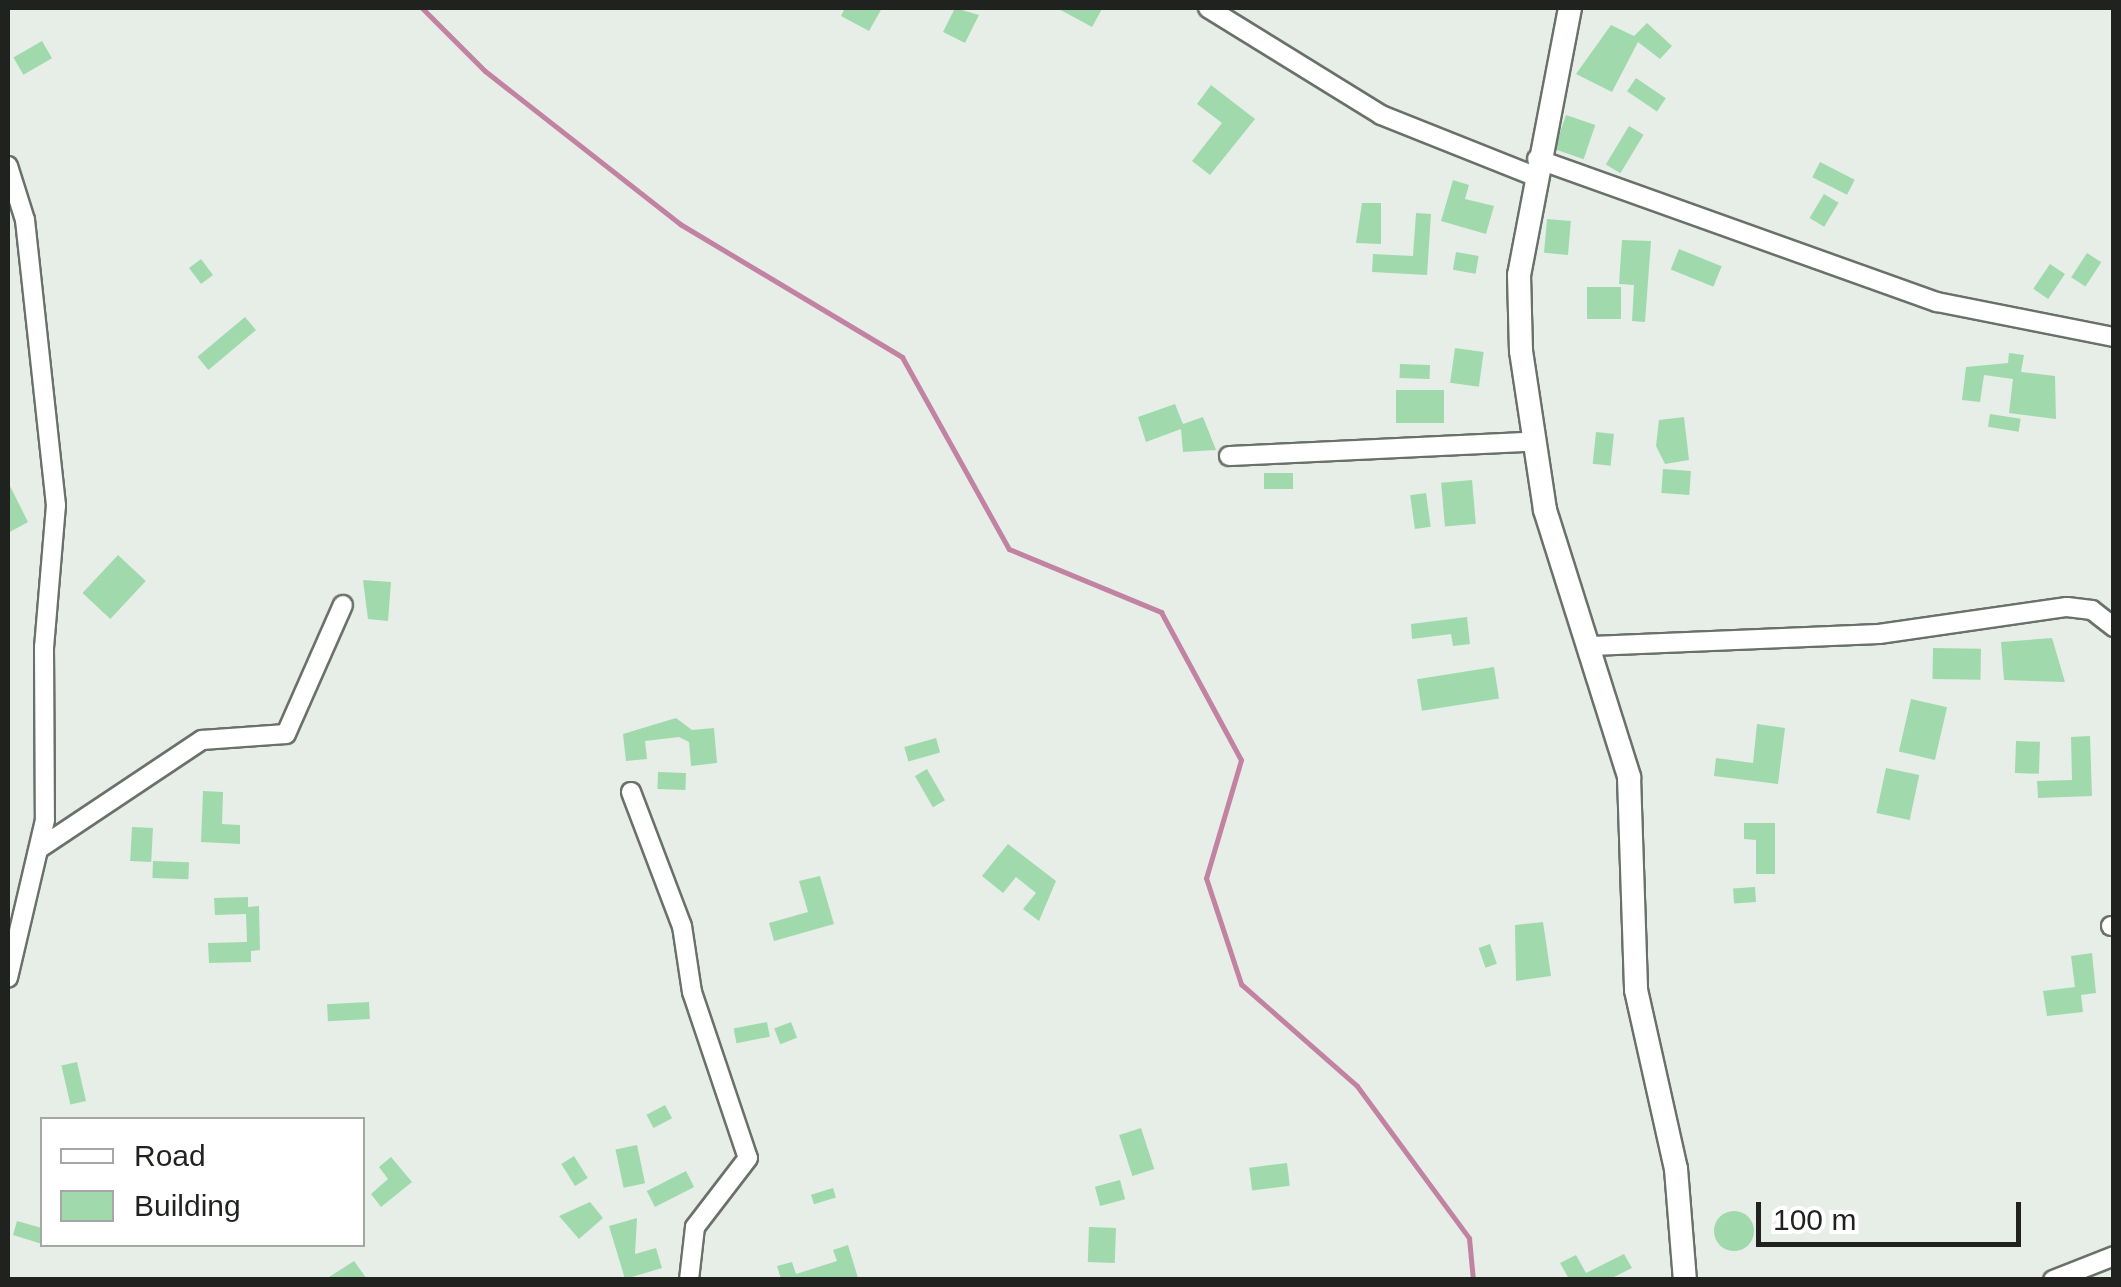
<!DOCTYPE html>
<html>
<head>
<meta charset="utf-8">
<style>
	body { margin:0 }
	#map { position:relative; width:2121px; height:1287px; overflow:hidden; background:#e6eee7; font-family:Arial,sans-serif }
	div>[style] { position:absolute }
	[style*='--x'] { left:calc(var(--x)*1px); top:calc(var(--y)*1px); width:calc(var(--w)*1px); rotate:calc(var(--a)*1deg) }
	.stream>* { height:5px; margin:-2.5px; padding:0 2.5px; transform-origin:2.5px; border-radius:2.5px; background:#c282a2 }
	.building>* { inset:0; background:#a0daac; transform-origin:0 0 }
	.round { border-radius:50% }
	.roads { filter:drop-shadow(2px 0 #6a716b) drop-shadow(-2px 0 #6a716b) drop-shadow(0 2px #6a716b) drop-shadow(0 -2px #6a716b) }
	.street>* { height:18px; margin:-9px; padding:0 9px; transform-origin:9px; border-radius:9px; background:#fff }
	.secondary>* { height:22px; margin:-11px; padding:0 11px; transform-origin:11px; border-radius:11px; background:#fff }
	span { translate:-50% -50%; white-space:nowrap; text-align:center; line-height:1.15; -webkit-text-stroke:10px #fff; paint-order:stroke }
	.frame { position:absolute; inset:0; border:10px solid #1f221f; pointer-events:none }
	.legend { position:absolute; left:40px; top:1117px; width:325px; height:130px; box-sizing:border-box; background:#fff; border:2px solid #a5a7a5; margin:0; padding:12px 18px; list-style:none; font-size:30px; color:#1f221f }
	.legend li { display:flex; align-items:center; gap:20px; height:50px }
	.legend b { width:50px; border:2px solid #a5a7a5 }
	.scale { position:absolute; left:1756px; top:1202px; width:265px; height:45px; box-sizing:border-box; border:5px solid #1f221f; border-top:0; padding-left:12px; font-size:30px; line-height:35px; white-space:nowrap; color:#1f221f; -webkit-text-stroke:8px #fff; paint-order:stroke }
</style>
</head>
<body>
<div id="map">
	<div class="stream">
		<div style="--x:422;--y:8;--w:89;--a:45"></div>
		<div style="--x:485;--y:71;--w:248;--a:38.1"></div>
		<div style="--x:680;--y:224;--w:259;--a:30.9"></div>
		<div style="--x:902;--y:357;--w:220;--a:60.9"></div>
		<div style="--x:1009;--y:549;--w:165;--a:22.5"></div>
		<div style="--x:1161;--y:612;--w:168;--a:61.6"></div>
		<div style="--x:1241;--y:760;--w:123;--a:106.5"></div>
		<div style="--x:1206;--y:878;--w:112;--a:71.7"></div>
		<div style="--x:1241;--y:984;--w:154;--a:41.3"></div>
		<div style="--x:1357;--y:1086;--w:189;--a:53.6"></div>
		<div style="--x:1469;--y:1238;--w:42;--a:84.6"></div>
	</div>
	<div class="building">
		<div style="clip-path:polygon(845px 8px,882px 8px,869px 31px,841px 16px)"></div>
		<div style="clip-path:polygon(955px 8px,979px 15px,965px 43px,943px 32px)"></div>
		<div style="clip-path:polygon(1057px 8px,1099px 8px,1102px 9px,1092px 27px)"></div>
		<div style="clip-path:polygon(1647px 23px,1672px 46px,1660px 59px,1638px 42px,1612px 92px,1576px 74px,1611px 25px,1634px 36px)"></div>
		<div style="left:42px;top:41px;width:20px;height:33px;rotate:60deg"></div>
		<div style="left:1636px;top:78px;width:36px;height:16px;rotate:34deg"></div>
		<div style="clip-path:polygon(1211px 85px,1255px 119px,1210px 175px,1192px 161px,1222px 123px,1197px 104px)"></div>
		<div style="left:1566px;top:115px;width:31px;height:36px;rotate:19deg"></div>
		<div style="left:1629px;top:126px;width:17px;height:45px;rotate:31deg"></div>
		<div style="left:1820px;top:162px;width:39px;height:17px;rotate:27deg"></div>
		<div style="clip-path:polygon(1453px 180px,1469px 185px,1465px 199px,1494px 206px,1486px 234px,1441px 221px)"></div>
		<div style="left:1824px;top:194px;width:17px;height:28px;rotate:31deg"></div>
		<div style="clip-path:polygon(1362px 203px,1381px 203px,1381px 244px,1356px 243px)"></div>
		<div style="clip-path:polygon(1416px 213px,1431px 214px,1427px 275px,1372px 272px,1373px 254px,1413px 256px)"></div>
		<div style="left:1547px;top:219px;width:24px;height:34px;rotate:5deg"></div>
		<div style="clip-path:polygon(1622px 240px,1651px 241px,1645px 322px,1632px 321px,1634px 285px,1619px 284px)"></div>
		<div style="left:1679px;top:249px;width:46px;height:22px;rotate:22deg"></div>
		<div style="left:1456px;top:252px;width:23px;height:18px;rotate:10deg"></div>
		<div style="left:2087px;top:253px;width:17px;height:29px;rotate:33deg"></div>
		<div style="left:201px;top:259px;width:20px;height:15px;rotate:53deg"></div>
		<div style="left:2050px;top:264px;width:18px;height:30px;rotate:34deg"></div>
		<div style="left:1587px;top:287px;width:34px;height:32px"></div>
		<div style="left:245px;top:317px;width:17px;height:62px;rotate:50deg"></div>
		<div style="left:1455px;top:348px;width:29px;height:35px;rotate:8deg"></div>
		<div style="clip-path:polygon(2009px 353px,2024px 355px,2021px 372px,2055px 376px,2056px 419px,2009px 413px,2013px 379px,1984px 375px,1980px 402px,1962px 400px,1966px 367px,2008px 363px)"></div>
		<div style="left:1400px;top:364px;width:30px;height:14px;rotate:2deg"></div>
		<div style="left:1396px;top:390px;width:48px;height:33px"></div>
		<div style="clip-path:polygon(1175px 404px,1183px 424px,1203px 417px,1216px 450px,1183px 452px,1181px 429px,1146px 442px,1138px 417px)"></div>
		<div style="left:1990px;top:414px;width:31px;height:13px;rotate:9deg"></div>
		<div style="clip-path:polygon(1684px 417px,1689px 460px,1665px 464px,1656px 446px,1659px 420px)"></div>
		<div style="left:1596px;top:432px;width:18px;height:32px;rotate:6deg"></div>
		<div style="left:1663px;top:469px;width:28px;height:24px;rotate:4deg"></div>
		<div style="left:1264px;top:473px;width:29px;height:16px"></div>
		<div style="left:1472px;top:480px;width:44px;height:31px;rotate:85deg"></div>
		<div style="clip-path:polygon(8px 482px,28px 522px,8px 533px)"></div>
		<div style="left:1426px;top:493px;width:34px;height:16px;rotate:82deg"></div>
		<div style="left:118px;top:555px;width:38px;height:52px;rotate:43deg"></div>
		<div style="clip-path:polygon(363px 580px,391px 582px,388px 621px,368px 619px)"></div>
		<div style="clip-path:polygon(1467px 617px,1470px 644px,1453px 646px,1451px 634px,1412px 639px,1411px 624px)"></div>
		<div style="clip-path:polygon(2052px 638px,2065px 682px,2004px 680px,2001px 642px)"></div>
		<div style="left:1933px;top:648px;width:48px;height:31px;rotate:1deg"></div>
		<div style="left:1494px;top:667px;width:32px;height:78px;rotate:81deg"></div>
		<div style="left:1911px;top:699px;width:37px;height:54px;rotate:13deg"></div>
		<div style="clip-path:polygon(676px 718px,692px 730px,714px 728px,717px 763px,691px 766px,689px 742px,679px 737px,645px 741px,647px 759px,626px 761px,623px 734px)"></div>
		<div style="clip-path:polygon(1757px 724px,1785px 728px,1778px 784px,1714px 776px,1716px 758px,1753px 763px)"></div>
		<div style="clip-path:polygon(2090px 736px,2092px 796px,2038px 798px,2037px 781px,2072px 780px,2071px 737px)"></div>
		<div style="left:936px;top:738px;width:15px;height:33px;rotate:74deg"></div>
		<div style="left:2016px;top:741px;width:24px;height:32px;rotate:2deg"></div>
		<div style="left:1886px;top:768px;width:34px;height:46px;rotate:12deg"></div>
		<div style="left:927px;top:769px;width:36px;height:14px;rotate:60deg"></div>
		<div style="left:658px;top:772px;width:28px;height:17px;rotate:2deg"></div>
		<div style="clip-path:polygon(203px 791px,223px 792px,222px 824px,240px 825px,240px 844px,201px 842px)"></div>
		<div style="clip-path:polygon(1744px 823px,1775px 823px,1775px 874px,1756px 874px,1756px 840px,1744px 839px)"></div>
		<div style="left:132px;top:827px;width:21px;height:34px;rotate:3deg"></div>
		<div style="clip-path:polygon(1008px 844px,1056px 881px,1039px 921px,1023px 909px,1036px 893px,1016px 877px,1003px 893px,982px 876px)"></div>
		<div style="left:153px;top:861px;width:36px;height:17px;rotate:2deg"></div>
		<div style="clip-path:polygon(820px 876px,834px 924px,774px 941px,769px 923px,808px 912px,799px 881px)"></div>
		<div style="left:1755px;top:887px;width:15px;height:22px;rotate:86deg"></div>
		<div style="clip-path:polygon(248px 897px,248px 907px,259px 906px,260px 950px,251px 951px,251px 962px,209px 963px,208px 943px,247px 942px,246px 914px,215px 915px,214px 898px)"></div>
		<div style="clip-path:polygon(1543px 922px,1551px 976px,1516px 981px,1515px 925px)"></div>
		<div style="left:1490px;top:944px;width:21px;height:12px;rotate:71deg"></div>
		<div style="clip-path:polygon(2092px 953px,2096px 993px,2081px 995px,2083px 1012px,2047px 1016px,2043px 991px,2075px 987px,2071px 956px)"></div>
		<div style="left:369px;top:1002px;width:17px;height:42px;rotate:87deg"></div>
		<div style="left:767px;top:1022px;width:15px;height:34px;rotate:79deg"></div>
		<div style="left:791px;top:1022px;width:17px;height:18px;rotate:69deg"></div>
		<div style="left:77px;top:1062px;width:40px;height:16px;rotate:77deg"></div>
		<div style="left:665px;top:1105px;width:15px;height:21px;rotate:62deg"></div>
		<div style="left:1141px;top:1128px;width:43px;height:23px;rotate:72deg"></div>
		<div style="left:637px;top:1145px;width:39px;height:22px;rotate:78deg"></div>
		<div style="left:574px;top:1156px;width:26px;height:15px;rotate:58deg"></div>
		<div style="clip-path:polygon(391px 1157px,412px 1182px,381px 1207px,371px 1194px,388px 1179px,379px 1167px)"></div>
		<div style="left:1287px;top:1163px;width:23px;height:38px;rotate:83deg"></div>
		<div style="left:686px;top:1171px;width:18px;height:44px;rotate:63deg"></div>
		<div style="left:1120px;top:1180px;width:20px;height:26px;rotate:75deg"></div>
		<div style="left:833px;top:1188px;width:10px;height:23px;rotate:73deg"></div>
		<div style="clip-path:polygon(590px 1202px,603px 1218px,579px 1239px,559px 1216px)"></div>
		<div class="round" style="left:1714px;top:1211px;width:40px;height:40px"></div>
		<div style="clip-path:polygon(637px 1218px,635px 1254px,656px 1248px,662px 1268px,625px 1279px,609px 1226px)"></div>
		<div style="clip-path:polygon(17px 1221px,42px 1228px,42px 1244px,13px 1235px)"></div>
		<div style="left:1089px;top:1227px;width:27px;height:35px;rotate:2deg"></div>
		<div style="clip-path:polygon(848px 1245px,858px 1278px,781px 1279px,777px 1266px,792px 1262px,796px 1274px,837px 1261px,833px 1250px)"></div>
		<div style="clip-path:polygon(1624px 1254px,1632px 1268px,1610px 1279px,1569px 1279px,1560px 1263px,1576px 1255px,1586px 1273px)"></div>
		<div style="clip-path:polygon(354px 1261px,367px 1279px,326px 1279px)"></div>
	</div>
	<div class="roads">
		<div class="street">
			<div style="--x:1208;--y:8;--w:203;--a:31.7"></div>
			<div style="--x:1381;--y:115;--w:165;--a:21.7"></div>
			<div style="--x:1537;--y:159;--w:425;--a:19.7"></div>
			<div style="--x:1937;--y:302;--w:180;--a:11.2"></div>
			<div style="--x:8;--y:166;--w:57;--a:72.5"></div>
			<div style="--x:25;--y:220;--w:287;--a:83.8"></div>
			<div style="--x:56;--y:505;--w:143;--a:94.8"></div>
			<div style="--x:44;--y:647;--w:173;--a:89.7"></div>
			<div style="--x:45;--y:820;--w:162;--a:103.2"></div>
			<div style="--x:1229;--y:456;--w:302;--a:-2.7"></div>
			<div style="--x:1592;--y:646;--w:287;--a:-2.4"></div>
			<div style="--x:1879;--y:634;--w:190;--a:-8.2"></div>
			<div style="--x:2067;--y:607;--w:25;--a:7"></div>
			<div style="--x:2092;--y:610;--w:28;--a:38"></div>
			<div style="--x:631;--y:792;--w:143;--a:69.2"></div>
			<div style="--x:682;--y:926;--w:67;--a:81.4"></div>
			<div style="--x:692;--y:992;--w:175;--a:71.4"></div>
			<div style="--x:748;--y:1158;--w:87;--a:127.5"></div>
			<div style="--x:695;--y:1227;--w:53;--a:96.5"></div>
			<div style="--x:40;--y:848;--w:195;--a:-33.7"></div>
			<div style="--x:202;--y:740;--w:84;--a:-4.1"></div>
			<div style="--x:286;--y:734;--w:141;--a:-66.2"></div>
			<div style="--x:2111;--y:926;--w:3;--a:0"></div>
			<div style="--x:2053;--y:1280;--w:66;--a:-21.5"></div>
		</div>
		<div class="secondary">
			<div style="--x:1570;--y:8;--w:272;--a:100.8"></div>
			<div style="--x:1519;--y:275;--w:76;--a:88.5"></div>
			<div style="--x:1521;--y:351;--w:161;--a:81.4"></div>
			<div style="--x:1545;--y:510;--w:280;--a:72.5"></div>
			<div style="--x:1629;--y:777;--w:213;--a:88.1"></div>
			<div style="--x:1636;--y:990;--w:183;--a:77.4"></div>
			<div style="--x:1676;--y:1169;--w:111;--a:85.4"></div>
		</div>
	</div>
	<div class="frame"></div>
	<ul class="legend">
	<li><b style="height:12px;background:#fff"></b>Road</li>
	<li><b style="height:28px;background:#a0daac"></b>Building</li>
	</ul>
	<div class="scale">100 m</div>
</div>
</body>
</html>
